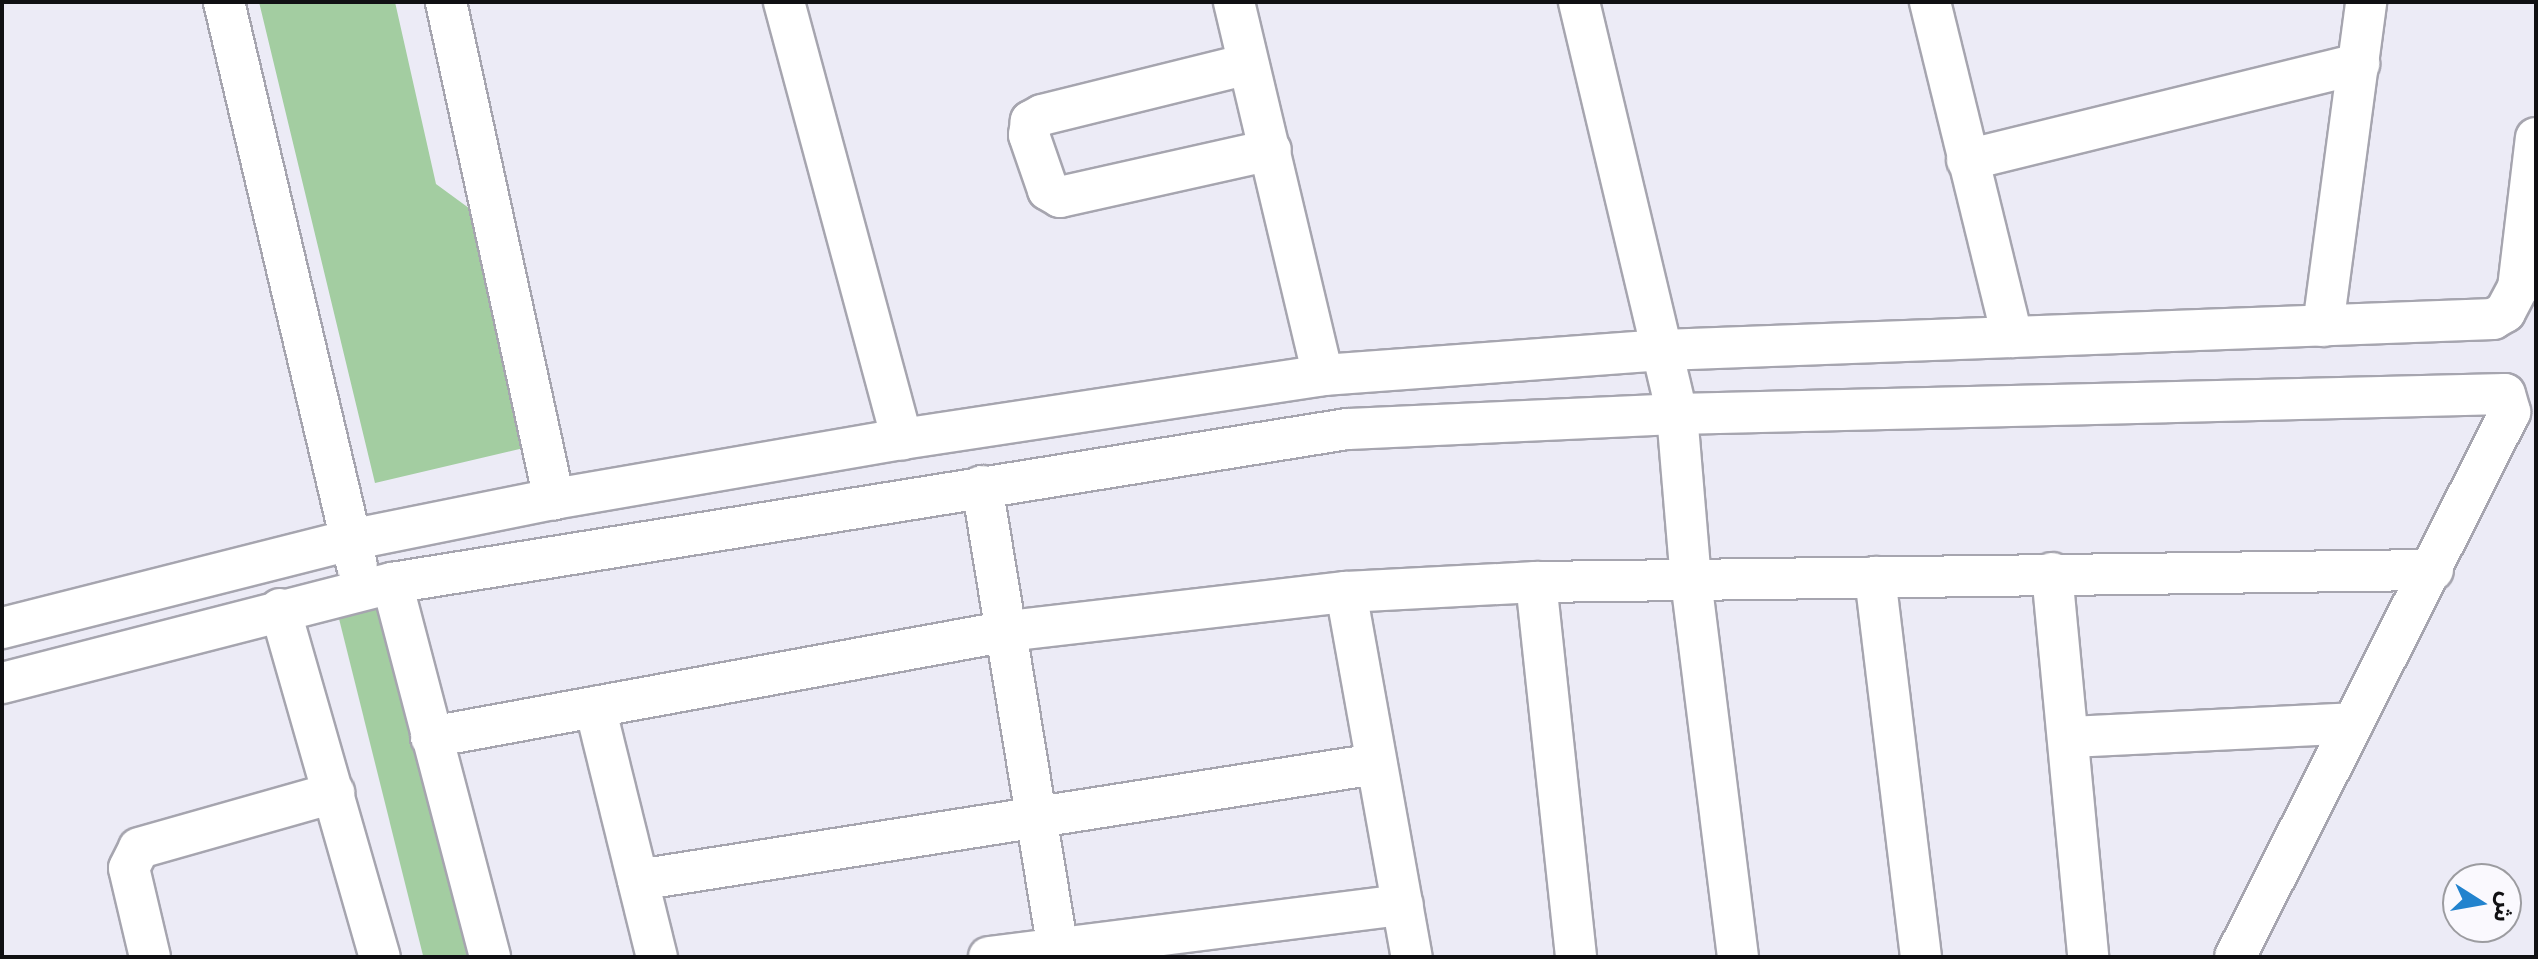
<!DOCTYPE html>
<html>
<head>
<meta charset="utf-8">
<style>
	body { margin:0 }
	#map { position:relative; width:2538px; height:959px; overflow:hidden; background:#ecebf6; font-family:"Alegreya Sans","Noto Sans Arabic",sans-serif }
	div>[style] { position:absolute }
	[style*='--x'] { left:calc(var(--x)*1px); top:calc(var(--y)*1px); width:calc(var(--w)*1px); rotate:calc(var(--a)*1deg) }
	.green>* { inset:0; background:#a3cda1; transform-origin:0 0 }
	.roads { filter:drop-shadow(2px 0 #a6a5af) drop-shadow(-2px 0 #a6a5af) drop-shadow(0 2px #a6a5af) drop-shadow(0 -2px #a6a5af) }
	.minor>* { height:40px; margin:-20px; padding:0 20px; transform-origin:20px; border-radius:20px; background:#fff }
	span { translate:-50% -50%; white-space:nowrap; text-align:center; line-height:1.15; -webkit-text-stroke:7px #faf9fe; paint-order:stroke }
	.frame { position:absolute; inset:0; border:4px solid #101013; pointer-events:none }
	.north { position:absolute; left:2442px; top:863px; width:80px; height:80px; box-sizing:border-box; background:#faf9fe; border:2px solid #9c9ca0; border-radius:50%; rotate:101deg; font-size:22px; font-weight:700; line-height:32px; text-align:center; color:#101013 }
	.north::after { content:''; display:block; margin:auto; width:28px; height:36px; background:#2283ce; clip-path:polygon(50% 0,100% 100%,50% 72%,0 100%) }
</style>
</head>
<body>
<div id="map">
	<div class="green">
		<div style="clip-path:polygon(259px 2px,395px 2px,436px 184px,477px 214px,528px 447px,375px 483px)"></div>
		<div style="left:381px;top:601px;width:366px;height:45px;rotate:76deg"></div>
	</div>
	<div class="roads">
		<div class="minor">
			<div style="--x:224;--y:2;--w:579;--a:76.73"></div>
			<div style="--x:446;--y:2;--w:509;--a:77.74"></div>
			<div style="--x:784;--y:2;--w:453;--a:74.9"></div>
			<div style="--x:1234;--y:2;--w:383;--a:76.6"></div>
			<div style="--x:1579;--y:2;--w:423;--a:76.6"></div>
			<div style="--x:1677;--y:414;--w:167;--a:85.2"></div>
			<div style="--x:1691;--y:580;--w:380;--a:82.9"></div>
			<div style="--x:1930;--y:2;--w:345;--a:76.2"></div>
			<div style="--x:1248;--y:64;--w:212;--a:166.1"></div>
			<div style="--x:1042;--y:115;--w:13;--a:151"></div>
			<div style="--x:1031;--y:121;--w:14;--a:98"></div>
			<div style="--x:1029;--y:135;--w:58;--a:70.9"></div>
			<div style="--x:1048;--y:190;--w:14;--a:30"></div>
			<div style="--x:1060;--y:197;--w:216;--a:-12.6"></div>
			<div style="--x:1967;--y:160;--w:404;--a:-13.8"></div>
			<div style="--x:2323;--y:326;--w:327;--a:-82.4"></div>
			<div style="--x:982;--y:486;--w:477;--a:80.7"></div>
			<div style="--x:2052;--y:573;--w:386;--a:84.6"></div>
			<div style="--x:1875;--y:577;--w:383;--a:83.1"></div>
			<div style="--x:1536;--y:582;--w:377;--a:83.9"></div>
			<div style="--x:392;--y:583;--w:387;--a:75.3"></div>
			<div style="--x:1346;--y:592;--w:371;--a:79.8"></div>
			<div style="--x:280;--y:609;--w:362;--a:74"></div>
			<div style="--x:2;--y:628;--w:359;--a:-14.2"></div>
			<div style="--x:350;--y:540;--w:208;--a:-11.4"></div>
			<div style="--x:554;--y:499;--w:353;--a:-9.8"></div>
			<div style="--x:902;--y:439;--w:426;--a:-8.6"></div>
			<div style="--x:1323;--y:375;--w:341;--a:-4.2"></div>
			<div style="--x:1663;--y:350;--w:831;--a:-2.14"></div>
			<div style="--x:2493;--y:319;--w:14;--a:-30"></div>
			<div style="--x:2505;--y:312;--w:27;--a:-62"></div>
			<div style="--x:2518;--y:288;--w:151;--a:-83.2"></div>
			<div style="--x:2;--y:683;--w:403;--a:-14.4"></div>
			<div style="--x:392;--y:583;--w:967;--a:-9.16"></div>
			<div style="--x:1347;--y:429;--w:330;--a:-2.6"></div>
			<div style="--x:1677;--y:414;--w:828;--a:-1.38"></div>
			<div style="--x:2505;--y:394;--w:19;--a:74"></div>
			<div style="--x:2510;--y:412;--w:610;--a:116.77"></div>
			<div style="--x:595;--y:707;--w:258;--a:76.1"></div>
			<div style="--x:431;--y:737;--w:587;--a:-10.41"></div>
			<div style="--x:1008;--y:631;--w:340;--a:-6.6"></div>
			<div style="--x:1346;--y:592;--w:190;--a:-3"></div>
			<div style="--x:1536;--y:582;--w:897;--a:-0.77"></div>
			<div style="--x:2070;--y:737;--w:283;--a:-2.8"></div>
			<div style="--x:638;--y:880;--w:746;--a:-8.94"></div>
			<div style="--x:150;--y:957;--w:91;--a:-103.3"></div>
			<div style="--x:129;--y:868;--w:22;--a:-63"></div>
			<div style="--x:139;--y:848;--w:203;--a:-15.8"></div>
			<div style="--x:989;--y:957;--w:417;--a:-7.2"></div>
		</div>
	</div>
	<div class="frame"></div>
	<div class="north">ش</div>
</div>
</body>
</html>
